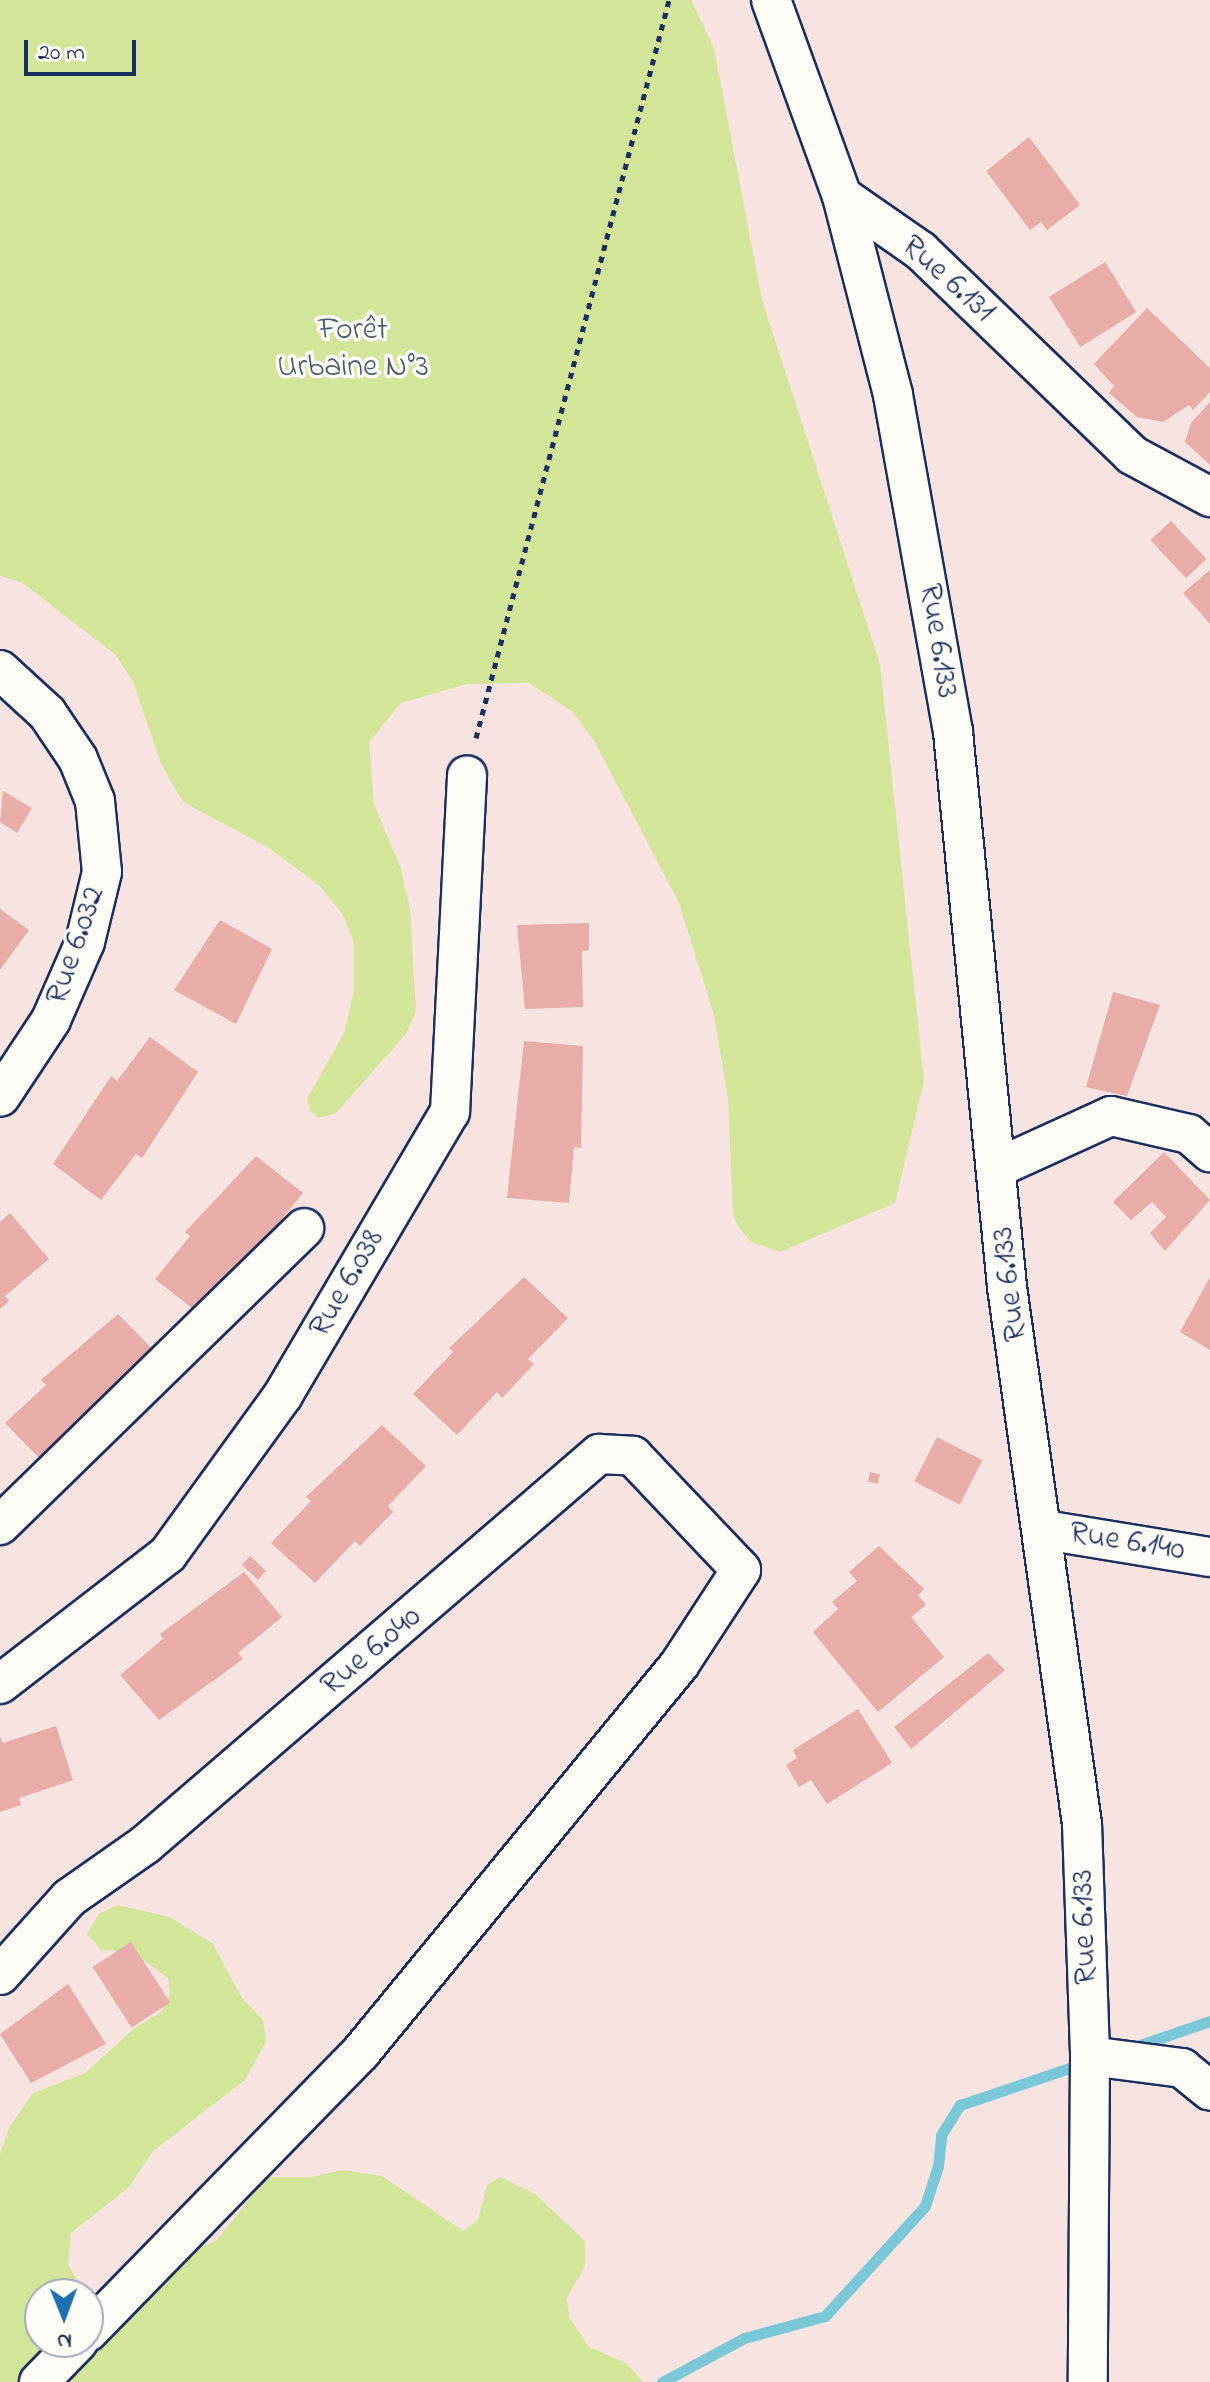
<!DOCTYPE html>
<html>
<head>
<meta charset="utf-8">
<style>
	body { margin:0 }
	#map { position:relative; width:1210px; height:2382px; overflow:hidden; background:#f7e4e0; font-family:"Indie Flower",sans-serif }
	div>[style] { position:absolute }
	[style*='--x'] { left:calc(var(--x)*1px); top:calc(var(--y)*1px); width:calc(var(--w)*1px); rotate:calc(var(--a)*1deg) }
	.green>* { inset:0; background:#d3e599 }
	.stream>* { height:11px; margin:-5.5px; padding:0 5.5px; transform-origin:5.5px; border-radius:5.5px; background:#7ac8d7 }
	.building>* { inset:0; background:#e8ada9; transform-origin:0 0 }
	.path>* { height:5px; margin-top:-2.5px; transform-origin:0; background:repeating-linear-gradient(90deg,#1b2f5e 0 6px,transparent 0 12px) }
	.roads { filter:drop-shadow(2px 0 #1b2f5e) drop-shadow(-2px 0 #1b2f5e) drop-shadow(0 2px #1b2f5e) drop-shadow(0 -2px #1b2f5e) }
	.minor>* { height:38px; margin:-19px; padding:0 19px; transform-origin:19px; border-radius:19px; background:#fdfcf7 }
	span { translate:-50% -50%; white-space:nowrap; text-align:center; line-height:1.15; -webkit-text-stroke:7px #fdfcf7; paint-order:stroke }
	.street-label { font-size:32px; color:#1b2f5e }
	.park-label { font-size:32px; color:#495c6d }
	.north { position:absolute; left:24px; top:2278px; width:80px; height:80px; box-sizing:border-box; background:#fdfcf7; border:2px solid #a3aaba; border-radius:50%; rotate:179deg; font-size:22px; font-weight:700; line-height:32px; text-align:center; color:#1b2f5e }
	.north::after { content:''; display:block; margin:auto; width:28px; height:36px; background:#1f6fb2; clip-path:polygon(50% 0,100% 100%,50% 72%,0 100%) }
	.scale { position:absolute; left:24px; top:40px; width:112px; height:36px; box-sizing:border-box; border:4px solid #1b2f5e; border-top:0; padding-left:10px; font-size:24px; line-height:28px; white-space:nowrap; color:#1b2f5e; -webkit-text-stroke:6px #fdfcf7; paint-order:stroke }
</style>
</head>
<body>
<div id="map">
	<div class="green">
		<div style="clip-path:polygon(0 0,691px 0,714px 48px,762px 300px,880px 664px,924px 1081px,895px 1203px,780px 1252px,751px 1242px,739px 1228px,733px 1215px,728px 1099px,714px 1015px,679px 903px,596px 744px,573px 712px,529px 683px,467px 684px,401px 703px,369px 742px,374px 804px,401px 869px,410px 910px,416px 1011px,406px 1034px,335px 1114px,318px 1118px,310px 1111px,307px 1099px,344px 1033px,354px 991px,354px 943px,343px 915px,320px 886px,269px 848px,183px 802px,161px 764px,133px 682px,116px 655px,21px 582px,0 576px)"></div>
		<div style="clip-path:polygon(117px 1905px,170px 1917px,213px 1944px,242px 1998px,263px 2020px,266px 2042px,245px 2080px,153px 2151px,129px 2187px,71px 2233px,68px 2265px,85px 2294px,40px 2294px,40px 2342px,88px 2342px,88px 2297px,109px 2305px,174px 2247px,198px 2249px,217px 2240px,267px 2177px,310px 2177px,344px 2170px,382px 2176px,463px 2231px,478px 2220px,487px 2185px,500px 2177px,535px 2194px,585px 2241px,585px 2266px,567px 2298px,569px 2317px,589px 2347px,626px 2363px,643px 2382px,0 2382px,0 2154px,10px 2126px,33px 2093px,85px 2073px,136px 2027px,162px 2012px,170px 1994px,168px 1978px,133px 1952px,101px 1950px,87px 1934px,99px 1914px)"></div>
	</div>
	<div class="stream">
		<div style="--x:1131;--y:2048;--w:83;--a:-18.9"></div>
		<div style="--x:662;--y:2382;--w:93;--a:-28.2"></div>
		<div style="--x:744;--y:2338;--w:84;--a:-15.2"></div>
		<div style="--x:825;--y:2316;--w:149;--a:-47.7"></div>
		<div style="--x:925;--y:2206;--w:42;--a:-72"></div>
		<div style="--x:938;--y:2166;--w:31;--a:-84"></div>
		<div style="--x:941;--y:2135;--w:36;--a:-58"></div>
		<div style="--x:960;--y:2105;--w:131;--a:-18.7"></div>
	</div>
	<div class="building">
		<div style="clip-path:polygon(1029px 137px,1080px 205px,1047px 230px,1041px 222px,1030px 230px,986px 171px)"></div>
		<div style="left:1105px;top:262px;width:59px;height:66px;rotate:58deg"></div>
		<div style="clip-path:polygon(1147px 308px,1210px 368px,1210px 392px,1193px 410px,1189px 405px,1163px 422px,1137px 417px,1109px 393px,1114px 386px,1094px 364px)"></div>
		<div style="clip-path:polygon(1210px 402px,1210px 465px,1185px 442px,1191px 423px)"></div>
		<div style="left:1171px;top:521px;width:52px;height:28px;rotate:47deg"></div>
		<div style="clip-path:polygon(1210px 570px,1210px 624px,1183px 593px)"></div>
		<div style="clip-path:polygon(3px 791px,32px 808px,17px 833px,0 822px)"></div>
		<div style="clip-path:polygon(0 909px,29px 930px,0 970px)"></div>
		<div style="clip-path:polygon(220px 920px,272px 949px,236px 1024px,174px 990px)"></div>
		<div style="clip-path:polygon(589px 923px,589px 950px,582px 951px,583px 1007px,525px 1009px,517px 925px)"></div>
		<div style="clip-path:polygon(1113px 992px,1160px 1005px,1127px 1096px,1086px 1087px)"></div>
		<div style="clip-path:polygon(150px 1037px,198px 1072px,142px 1158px,136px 1154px,101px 1200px,53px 1164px,111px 1076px,117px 1081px)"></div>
		<div style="clip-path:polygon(524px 1041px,583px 1046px,581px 1148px,574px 1147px,569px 1203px,507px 1198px)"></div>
		<div style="clip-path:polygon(1164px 1152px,1210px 1200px,1165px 1251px,1150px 1233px,1166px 1217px,1152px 1202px,1131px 1220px,1113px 1202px)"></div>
		<div style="clip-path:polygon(256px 1156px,303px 1193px,266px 1238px,271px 1242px,202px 1316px,155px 1279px,190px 1236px,185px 1232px)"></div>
		<div style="clip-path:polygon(10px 1213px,49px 1259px,5px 1296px,9px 1301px,0 1309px,0 1222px)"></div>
		<div style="clip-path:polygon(524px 1277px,568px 1318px,528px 1359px,534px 1364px,502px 1398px,497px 1392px,457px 1435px,413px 1394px,453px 1352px,449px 1348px)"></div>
		<div style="clip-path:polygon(1210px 1277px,1210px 1350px,1180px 1332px)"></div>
		<div style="clip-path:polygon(118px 1314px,161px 1358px,47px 1466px,5px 1423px,46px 1385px,41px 1380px)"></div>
		<div style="clip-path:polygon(382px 1425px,426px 1466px,388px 1506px,393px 1512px,360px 1546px,355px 1541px,315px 1583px,271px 1543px,311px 1501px,306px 1497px)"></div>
		<div style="left:937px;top:1437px;width:51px;height:50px;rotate:27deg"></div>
		<div style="left:870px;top:1472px;width:10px;height:10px;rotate:11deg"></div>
		<div style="clip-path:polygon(879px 1546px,924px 1589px,918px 1595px,926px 1605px,911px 1617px,944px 1657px,878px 1712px,813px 1632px,838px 1609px,832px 1602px,857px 1581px,849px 1572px)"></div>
		<div style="left:250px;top:1556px;width:22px;height:12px;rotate:43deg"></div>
		<div style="clip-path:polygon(244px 1572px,282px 1617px,238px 1653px,243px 1659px,159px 1720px,120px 1675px,163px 1639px,160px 1634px)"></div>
		<div style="clip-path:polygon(988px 1653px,1005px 1670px,911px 1749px,894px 1727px)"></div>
		<div style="clip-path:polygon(858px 1709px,892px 1763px,827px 1804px,811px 1780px,799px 1787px,786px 1765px,797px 1758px,793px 1750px)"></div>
		<div style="clip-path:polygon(56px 1726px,73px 1780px,19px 1798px,21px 1805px,0 1812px,0 1737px,3px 1743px)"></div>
		<div style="left:131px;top:1942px;width:72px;height:46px;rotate:57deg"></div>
		<div style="clip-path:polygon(68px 1984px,106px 2044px,31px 2083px,0 2034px)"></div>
	</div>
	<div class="path">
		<div style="--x:476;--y:738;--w:763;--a:-75.34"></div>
	</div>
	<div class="roads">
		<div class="minor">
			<div style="--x:771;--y:0;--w:208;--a:70.1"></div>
			<div style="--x:842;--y:196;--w:205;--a:75.6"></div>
			<div style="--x:893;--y:395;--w:342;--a:79.9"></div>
			<div style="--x:953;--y:732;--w:558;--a:84.44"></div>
			<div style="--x:1007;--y:1287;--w:542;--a:82.05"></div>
			<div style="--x:1082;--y:1824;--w:232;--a:88"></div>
			<div style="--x:1090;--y:2056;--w:326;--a:90.4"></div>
			<div style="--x:842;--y:196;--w:96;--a:34.8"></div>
			<div style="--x:921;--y:251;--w:293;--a:44"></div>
			<div style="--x:1132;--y:455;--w:89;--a:28.3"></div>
			<div style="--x:0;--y:670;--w:64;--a:42.5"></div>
			<div style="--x:47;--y:713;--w:55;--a:56"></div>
			<div style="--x:78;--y:759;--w:45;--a:68"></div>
			<div style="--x:95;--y:801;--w:71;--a:84.4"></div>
			<div style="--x:102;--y:872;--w:72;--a:103.7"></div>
			<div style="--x:85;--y:942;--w:85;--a:113.6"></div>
			<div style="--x:51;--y:1020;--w:92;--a:123.5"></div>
			<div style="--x:999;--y:1167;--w:123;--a:-24.5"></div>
			<div style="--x:1111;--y:1116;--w:80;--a:13"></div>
			<div style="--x:1189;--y:1134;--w:28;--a:41"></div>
			<div style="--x:0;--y:1525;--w:425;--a:-44.3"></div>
			<div style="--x:1045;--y:1530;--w:167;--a:9.3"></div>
			<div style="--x:0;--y:1684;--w:212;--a:-37.7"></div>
			<div style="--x:168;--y:1554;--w:196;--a:-54.1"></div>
			<div style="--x:283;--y:1395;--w:329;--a:-59.5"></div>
			<div style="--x:450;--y:1112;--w:337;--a:-87.1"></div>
			<div style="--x:0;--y:1975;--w:103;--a:-48.1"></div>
			<div style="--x:69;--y:1898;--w:94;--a:-35"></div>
			<div style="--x:146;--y:1844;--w:598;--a:-40.73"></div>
			<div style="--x:599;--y:1454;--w:34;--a:3"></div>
			<div style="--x:633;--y:1456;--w:157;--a:46.5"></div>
			<div style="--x:741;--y:1570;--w:113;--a:123.1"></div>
			<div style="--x:679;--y:1665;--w:501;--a:129.41"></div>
			<div style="--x:361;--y:2052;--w:391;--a:134.3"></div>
			<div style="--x:1090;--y:2056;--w:93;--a:7.4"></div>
			<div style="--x:1182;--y:2068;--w:36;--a:39"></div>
			<div style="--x:39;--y:2382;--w:56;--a:-45.7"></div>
		</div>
	</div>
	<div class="street-label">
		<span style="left:947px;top:280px;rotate:42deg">Rue 6.131</span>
		<span style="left:937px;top:641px;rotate:81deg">Rue 6.133</span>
		<span style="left:77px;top:946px;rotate:-71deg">Rue 6.032</span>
		<span style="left:348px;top:1284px;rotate:-60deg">Rue 6.038</span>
		<span style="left:1011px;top:1284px;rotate:-97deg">Rue 6.133</span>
		<span style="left:1127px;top:1543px;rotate:9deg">Rue 6.140</span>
		<span style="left:372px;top:1652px;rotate:-40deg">Rue 6.040</span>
		<span style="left:1086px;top:1927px;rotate:-92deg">Rue 6.133</span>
	</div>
	<div class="park-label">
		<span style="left:353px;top:350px">Forêt<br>Urbaine N°3</span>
	</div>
	<div class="north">N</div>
	<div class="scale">20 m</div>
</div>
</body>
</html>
